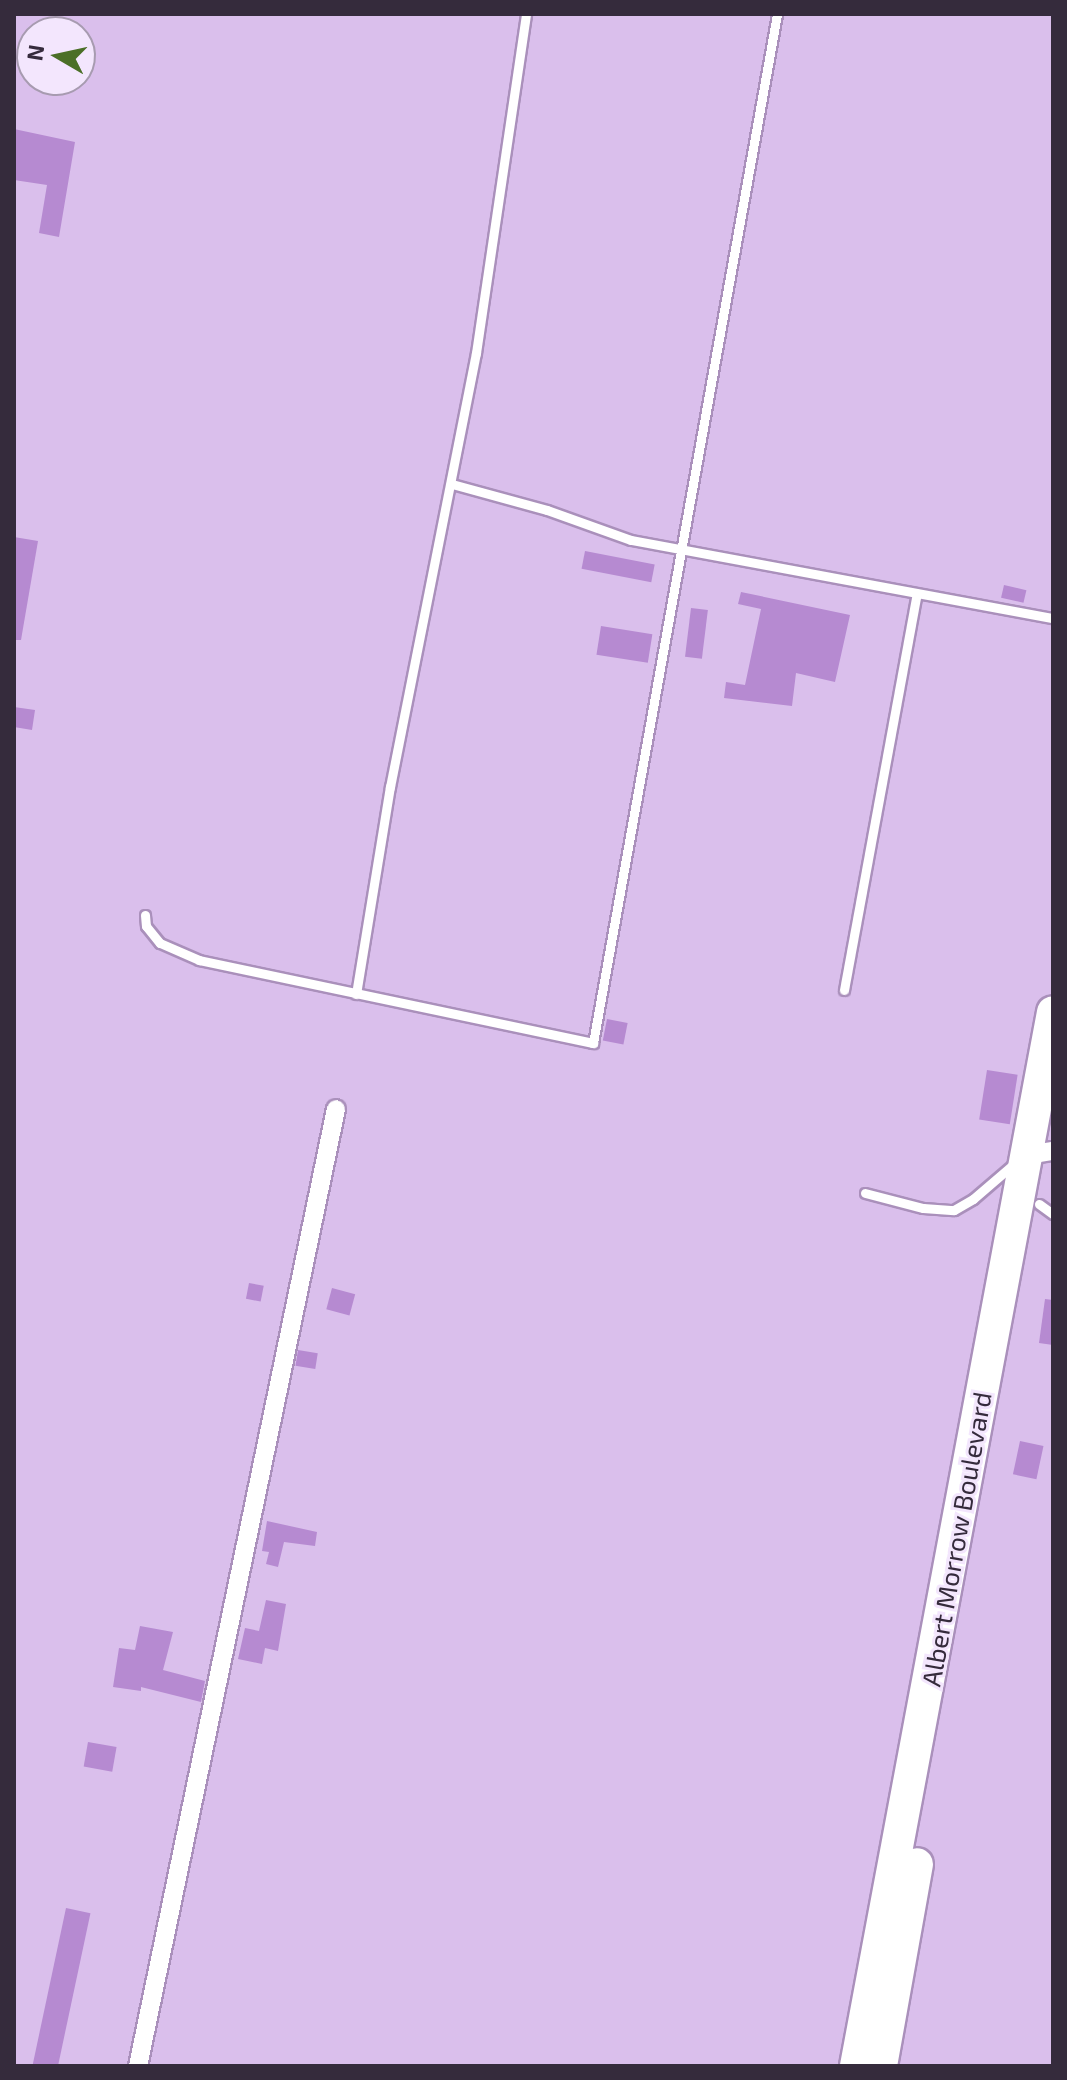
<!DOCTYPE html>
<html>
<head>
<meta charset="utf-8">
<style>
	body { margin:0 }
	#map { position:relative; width:1067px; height:2080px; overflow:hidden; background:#dabfec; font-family:"Exo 2",sans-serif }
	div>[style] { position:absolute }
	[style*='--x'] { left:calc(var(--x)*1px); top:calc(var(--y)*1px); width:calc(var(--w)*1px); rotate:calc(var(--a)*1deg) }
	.building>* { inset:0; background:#b68ad1; transform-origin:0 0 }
	.roads { filter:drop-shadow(2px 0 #aa90bb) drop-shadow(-2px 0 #aa90bb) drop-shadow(0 2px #aa90bb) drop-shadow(0 -2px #aa90bb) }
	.lane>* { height:9px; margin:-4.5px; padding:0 4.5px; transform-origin:4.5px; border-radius:4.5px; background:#fff }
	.street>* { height:18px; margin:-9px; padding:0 9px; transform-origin:9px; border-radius:9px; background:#fff }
	.highway>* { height:32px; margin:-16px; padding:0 16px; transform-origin:16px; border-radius:16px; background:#fff }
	span { translate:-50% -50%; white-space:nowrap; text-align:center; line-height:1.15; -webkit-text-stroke:6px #f3e6fd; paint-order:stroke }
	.street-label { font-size:26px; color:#352b3c }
	.frame { position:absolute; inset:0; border:16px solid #352b3c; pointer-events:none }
	.north { position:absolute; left:16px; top:16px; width:80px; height:80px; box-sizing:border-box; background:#f3e6fd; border:2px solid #a79bb0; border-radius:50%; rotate:279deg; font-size:22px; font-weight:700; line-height:32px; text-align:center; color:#352b3c }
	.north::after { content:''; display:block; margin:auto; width:28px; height:36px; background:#4b6f27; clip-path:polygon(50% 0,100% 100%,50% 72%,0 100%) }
</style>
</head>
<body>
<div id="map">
	<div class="building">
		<div style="clip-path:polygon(14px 129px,75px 142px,59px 237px,39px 233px,47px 185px,14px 180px)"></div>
		<div style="clip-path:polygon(14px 537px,38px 541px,21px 640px,14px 640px)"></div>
		<div style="left:585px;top:551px;width:71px;height:18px;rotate:11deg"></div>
		<div style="left:1004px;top:585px;width:23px;height:13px;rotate:13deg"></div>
		<div style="clip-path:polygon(741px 592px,850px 615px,835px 682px,796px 673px,792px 706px,724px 698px,726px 682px,745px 685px,761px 609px,738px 604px)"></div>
		<div style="left:691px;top:608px;width:17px;height:49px;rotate:7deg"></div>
		<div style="left:601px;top:626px;width:52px;height:29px;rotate:9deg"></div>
		<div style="clip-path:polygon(14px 707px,35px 710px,32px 730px,14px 727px)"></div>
		<div style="left:607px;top:1019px;width:21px;height:22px;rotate:11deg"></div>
		<div style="left:987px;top:1070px;width:31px;height:50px;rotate:9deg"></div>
		<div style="left:249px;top:1283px;width:15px;height:16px;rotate:11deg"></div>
		<div style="left:332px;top:1288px;width:24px;height:22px;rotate:15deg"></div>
		<div style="clip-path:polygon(1045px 1299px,1053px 1300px,1053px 1345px,1039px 1343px)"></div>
		<div style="left:298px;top:1350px;width:20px;height:16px;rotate:9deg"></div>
		<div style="left:1020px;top:1441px;width:24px;height:34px;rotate:12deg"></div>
		<div style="clip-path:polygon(267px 1521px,317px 1532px,315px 1546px,284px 1542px,278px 1567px,266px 1564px,269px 1552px,262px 1551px)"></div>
		<div style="clip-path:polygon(266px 1600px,286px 1604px,278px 1651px,265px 1648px,262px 1664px,238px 1659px,245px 1628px,259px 1631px)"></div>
		<div style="clip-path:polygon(140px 1626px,173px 1632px,163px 1670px,205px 1681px,201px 1702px,141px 1687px,141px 1691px,113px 1687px,119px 1648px,135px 1650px)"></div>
		<div style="left:88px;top:1742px;width:29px;height:25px;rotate:10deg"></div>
		<div style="left:66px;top:1908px;width:25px;height:162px;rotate:12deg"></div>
	</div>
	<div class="roads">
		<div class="lane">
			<div style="--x:452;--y:484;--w:98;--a:15.3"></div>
			<div style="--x:547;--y:510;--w:89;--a:19.7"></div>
			<div style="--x:631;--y:540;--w:429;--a:10.5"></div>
			<div style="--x:145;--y:915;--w:11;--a:85"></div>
			<div style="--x:146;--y:926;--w:22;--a:51"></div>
			<div style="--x:160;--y:943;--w:43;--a:23.6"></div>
			<div style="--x:199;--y:960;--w:403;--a:11.9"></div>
			<div style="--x:593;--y:1043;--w:1045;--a:-79.86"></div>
			<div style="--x:844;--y:990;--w:403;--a:-79.6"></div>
			<div style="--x:356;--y:994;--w:210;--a:-80.7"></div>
			<div style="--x:390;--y:787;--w:442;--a:-78.8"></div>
			<div style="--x:476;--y:353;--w:343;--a:-81.6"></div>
			<div style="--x:865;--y:1193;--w:60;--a:14.5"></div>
			<div style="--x:923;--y:1208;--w:31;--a:4"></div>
			<div style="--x:954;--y:1210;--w:22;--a:-30"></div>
			<div style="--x:973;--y:1199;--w:55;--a:-40.6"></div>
			<div style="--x:1039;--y:1204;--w:17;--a:36"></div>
		</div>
		<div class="street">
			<div style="--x:1027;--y:1155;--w:26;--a:-9"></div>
			<div style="--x:138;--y:2066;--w:977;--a:-78.31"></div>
		</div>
		<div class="highway">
			<div style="--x:856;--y:2066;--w:1072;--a:-79.41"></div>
			<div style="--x:881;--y:2066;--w:205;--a:-79.9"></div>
		</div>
	</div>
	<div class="street-label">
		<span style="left:956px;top:1539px;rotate:-80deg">Albert Morrow Boulevard</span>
	</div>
	<div class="frame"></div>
	<div class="north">N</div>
</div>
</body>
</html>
